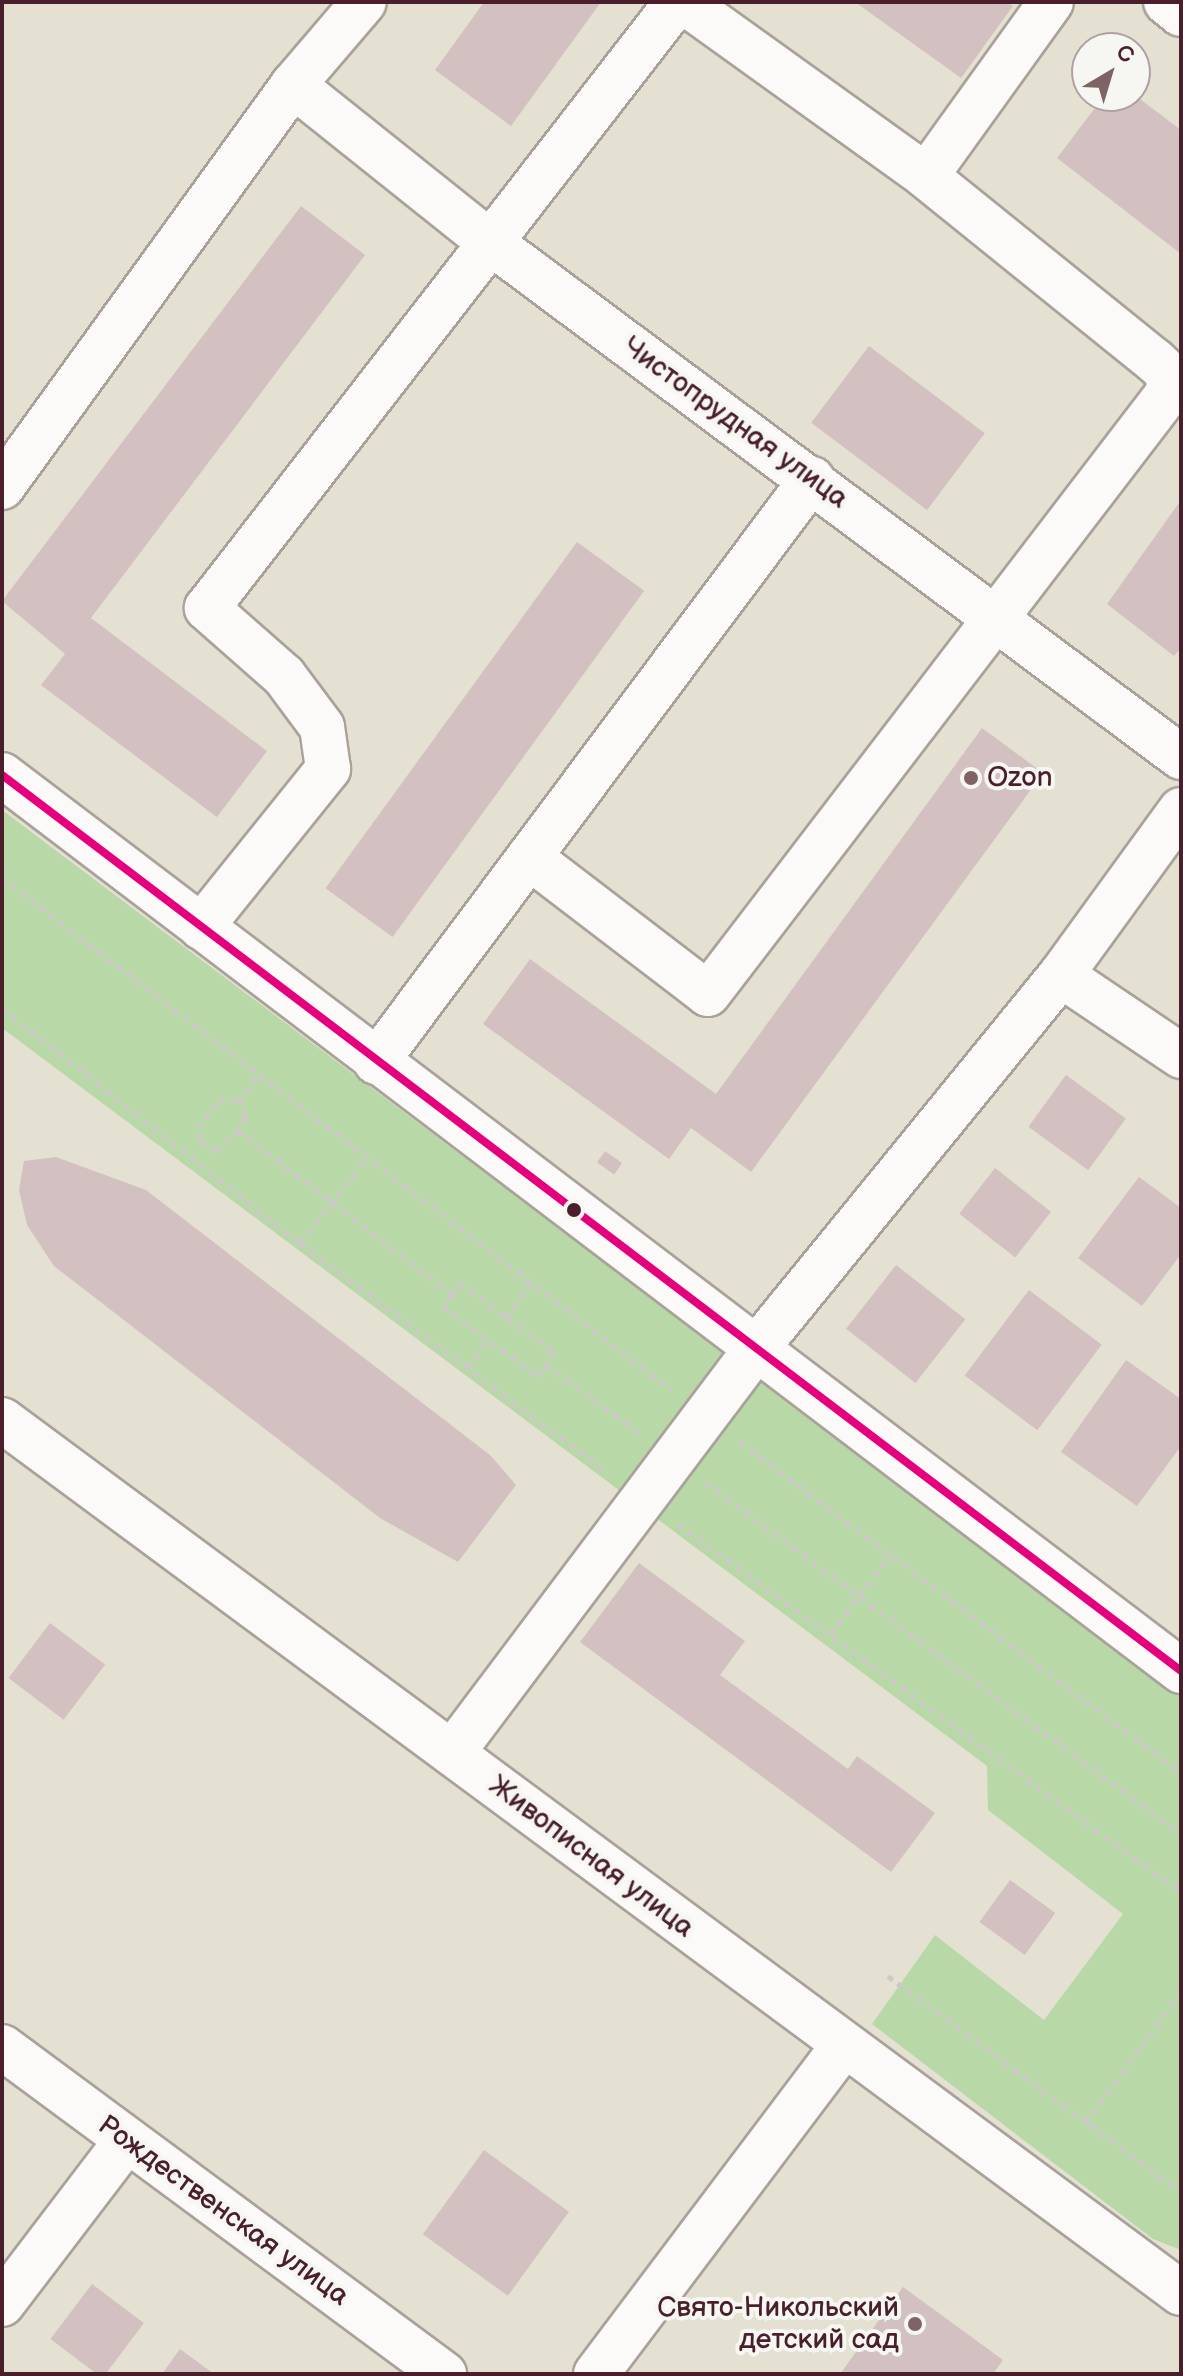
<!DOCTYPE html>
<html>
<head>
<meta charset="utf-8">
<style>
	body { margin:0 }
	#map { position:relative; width:1183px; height:2376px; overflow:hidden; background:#e5e1d2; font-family:"Balsamiq Sans",sans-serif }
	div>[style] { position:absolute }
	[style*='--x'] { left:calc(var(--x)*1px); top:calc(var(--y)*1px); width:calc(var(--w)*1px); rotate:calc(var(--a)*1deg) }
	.green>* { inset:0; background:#b8d8a8 }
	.building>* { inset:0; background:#d2c1c0; transform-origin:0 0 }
	.path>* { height:5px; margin-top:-2.5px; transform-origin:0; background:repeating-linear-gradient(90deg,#cdc9c7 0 6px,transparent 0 12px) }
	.roads { filter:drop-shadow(2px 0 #aaa29a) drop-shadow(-2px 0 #aaa29a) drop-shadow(0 2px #aaa29a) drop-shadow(0 -2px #aaa29a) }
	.street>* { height:44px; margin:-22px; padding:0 22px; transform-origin:22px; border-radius:22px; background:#fbfaf8 }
	.bus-1>* { height:8px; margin:-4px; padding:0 4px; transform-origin:4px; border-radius:4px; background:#e5007d }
	.dots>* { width:22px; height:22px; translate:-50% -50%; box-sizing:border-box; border:4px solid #f6f6f2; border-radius:50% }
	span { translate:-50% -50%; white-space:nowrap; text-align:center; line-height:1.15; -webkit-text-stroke:8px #f6f6f2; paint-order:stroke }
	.street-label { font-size:28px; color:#4a1f2b }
	.poi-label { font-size:28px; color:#4a1f2b }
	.left { translate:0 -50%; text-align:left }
	.right { translate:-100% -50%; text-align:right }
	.frame { position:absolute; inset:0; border:4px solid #4a1f2b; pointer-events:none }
	.north { position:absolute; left:1071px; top:32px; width:80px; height:80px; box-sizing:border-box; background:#f6f6f2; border:2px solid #b1a0a2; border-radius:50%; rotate:38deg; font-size:22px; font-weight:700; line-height:32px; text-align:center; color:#4a1f2b }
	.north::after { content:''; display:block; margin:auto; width:28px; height:36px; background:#806365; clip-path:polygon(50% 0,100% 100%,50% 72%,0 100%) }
</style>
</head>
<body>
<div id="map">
	<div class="green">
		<div style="clip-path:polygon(2px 810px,1181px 1696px,1181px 2250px,1153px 2239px,872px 2024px,935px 1935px,1044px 2020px,1123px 1914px,988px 1810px,987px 1766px,2px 1028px)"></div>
	</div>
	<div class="building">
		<div style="clip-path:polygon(484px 2px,601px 2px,511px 126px,435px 70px)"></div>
		<div style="clip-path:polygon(855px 2px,1007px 2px,1013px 6px,961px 78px)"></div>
		<div style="clip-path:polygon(1104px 96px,1136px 96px,1181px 130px,1181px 254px,1057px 158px)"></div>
		<div style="clip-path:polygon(301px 206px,365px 255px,91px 618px,267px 751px,217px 817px,41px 685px,65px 654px,2px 601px)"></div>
		<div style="left:869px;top:346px;width:145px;height:96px;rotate:37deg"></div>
		<div style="clip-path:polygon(1181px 500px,1181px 648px,1174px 656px,1107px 604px)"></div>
		<div style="left:577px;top:542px;width:83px;height:428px;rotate:36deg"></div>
		<div style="clip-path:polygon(982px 728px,1043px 773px,751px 1172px,691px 1128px,669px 1159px,483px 1024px,530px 959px,716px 1094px)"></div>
		<div style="left:1066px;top:1075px;width:74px;height:64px;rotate:36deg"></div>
		<div style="left:605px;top:1151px;width:21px;height:14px;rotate:35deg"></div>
		<div style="clip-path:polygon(56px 1157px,146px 1190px,490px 1455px,516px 1485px,458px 1562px,380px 1518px,54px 1266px,27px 1225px,19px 1190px,24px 1161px)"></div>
		<div style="left:995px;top:1168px;width:71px;height:58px;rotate:38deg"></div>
		<div style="clip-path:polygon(1139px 1177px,1181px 1208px,1181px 1254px,1142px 1306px,1078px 1258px)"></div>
		<div style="left:896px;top:1265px;width:88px;height:81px;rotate:38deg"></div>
		<div style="left:1029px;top:1290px;width:91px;height:107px;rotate:37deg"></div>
		<div style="clip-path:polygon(1126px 1360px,1181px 1399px,1181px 1446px,1137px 1506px,1061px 1452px)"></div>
		<div style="clip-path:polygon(639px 1563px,745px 1641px,720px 1675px,848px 1769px,857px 1756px,935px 1813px,891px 1872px,580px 1642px)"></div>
		<div style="left:50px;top:1623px;width:69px;height:69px;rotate:37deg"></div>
		<div style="left:1010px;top:1880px;width:56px;height:52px;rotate:36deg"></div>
		<div style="left:484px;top:2150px;width:105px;height:104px;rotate:36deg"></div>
		<div style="left:92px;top:2284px;width:65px;height:69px;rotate:37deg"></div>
		<div style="clip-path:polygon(903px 2287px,1003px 2360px,993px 2374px,840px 2374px)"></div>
		<div style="clip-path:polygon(180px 2349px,214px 2374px,162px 2374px)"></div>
	</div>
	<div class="path">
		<div style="--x:2;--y:878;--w:843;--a:37.39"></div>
		<div style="--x:2;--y:1008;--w:380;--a:38.3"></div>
		<div style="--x:300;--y:1243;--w:385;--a:36.7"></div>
		<div style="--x:256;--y:1078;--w:26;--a:127"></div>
		<div style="--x:240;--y:1099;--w:19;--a:72"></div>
		<div style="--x:246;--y:1117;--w:15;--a:122"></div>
		<div style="--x:238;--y:1130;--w:270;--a:37.5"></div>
		<div style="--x:452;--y:1294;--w:15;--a:127"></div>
		<div style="--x:443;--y:1306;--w:119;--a:36.8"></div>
		<div style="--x:538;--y:1377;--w:14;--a:-56"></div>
		<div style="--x:546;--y:1365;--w:117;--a:36.3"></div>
		<div style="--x:238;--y:1130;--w:31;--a:135"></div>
		<div style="--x:216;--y:1152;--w:21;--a:-145"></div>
		<div style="--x:199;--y:1140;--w:12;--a:-90"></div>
		<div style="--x:199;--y:1128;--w:34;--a:-54"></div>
		<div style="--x:219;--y:1100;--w:21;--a:-3"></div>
		<div style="--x:300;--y:1243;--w:105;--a:-51.9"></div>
		<div style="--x:452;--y:1294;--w:14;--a:-54"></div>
		<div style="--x:460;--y:1283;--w:117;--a:36.3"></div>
		<div style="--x:554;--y:1352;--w:15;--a:122"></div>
		<div style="--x:506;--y:1317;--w:41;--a:-54"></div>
		<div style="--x:468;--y:1367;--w:34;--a:-54"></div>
		<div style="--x:740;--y:1442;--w:551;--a:36.89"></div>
		<div style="--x:706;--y:1483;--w:591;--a:36.46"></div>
		<div style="--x:678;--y:1524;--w:623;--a:36.19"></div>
		<div style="--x:831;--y:1634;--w:99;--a:-53.2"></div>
		<div style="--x:888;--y:1976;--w:364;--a:36.4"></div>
		<div style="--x:1086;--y:2123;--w:162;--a:-54.1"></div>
	</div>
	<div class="roads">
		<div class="street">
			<div style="--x:684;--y:2;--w:298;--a:35.7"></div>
			<div style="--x:926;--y:176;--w:214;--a:-54.3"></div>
			<div style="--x:1166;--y:2;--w:19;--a:39"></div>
			<div style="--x:293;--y:85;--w:252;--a:38.6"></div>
			<div style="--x:490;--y:242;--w:862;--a:36.7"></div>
			<div style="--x:2;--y:487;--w:496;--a:-54.1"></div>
			<div style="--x:293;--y:85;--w:109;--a:-49.5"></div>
			<div style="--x:2;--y:775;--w:1481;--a:37.23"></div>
			<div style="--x:529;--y:857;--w:225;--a:37.4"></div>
			<div style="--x:708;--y:994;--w:758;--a:-52.56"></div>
			<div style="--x:1169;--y:392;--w:19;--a:-93"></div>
			<div style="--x:1168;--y:373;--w:18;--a:-137"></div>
			<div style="--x:1155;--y:361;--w:294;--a:-141.1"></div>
			<div style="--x:201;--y:927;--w:203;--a:-51.2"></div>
			<div style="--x:328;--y:769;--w:42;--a:-98.1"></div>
			<div style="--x:322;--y:727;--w:64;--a:-126.7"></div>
			<div style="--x:284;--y:676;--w:103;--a:-138.6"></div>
			<div style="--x:207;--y:608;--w:767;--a:-52.2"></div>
			<div style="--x:1061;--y:975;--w:145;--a:34"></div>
			<div style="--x:376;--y:1062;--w:728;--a:-53.21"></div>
			<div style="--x:2;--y:1420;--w:1467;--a:36.52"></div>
			<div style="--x:452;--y:1753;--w:504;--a:-53.06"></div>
			<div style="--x:755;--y:1350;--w:484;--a:-50.8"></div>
			<div style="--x:1061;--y:975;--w:204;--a:-54"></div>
			<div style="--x:2;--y:2047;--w:550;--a:36.49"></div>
			<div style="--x:2;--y:2304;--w:206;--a:-52.7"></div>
			<div style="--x:596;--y:2374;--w:411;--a:-53"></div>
		</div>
	</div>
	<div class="bus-1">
		<div style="--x:2;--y:775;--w:1481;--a:37.23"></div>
	</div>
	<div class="dots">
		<div style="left:971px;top:778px;background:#806365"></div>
		<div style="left:574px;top:1210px;background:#4a1f2b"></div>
		<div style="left:915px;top:2324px;background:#806365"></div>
	</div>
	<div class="street-label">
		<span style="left:735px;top:423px;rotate:36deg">Чистопрудная улица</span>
		<span style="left:591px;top:1857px;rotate:37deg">Живописная улица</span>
		<span style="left:223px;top:2211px;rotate:36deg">Рождественская улица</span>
	</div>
	<div class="poi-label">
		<span class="left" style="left:987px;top:778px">Ozon</span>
		<span class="right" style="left:899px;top:2324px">Свято-Никольский<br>детский сад</span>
	</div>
	<div class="frame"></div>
	<div class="north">С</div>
</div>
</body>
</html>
